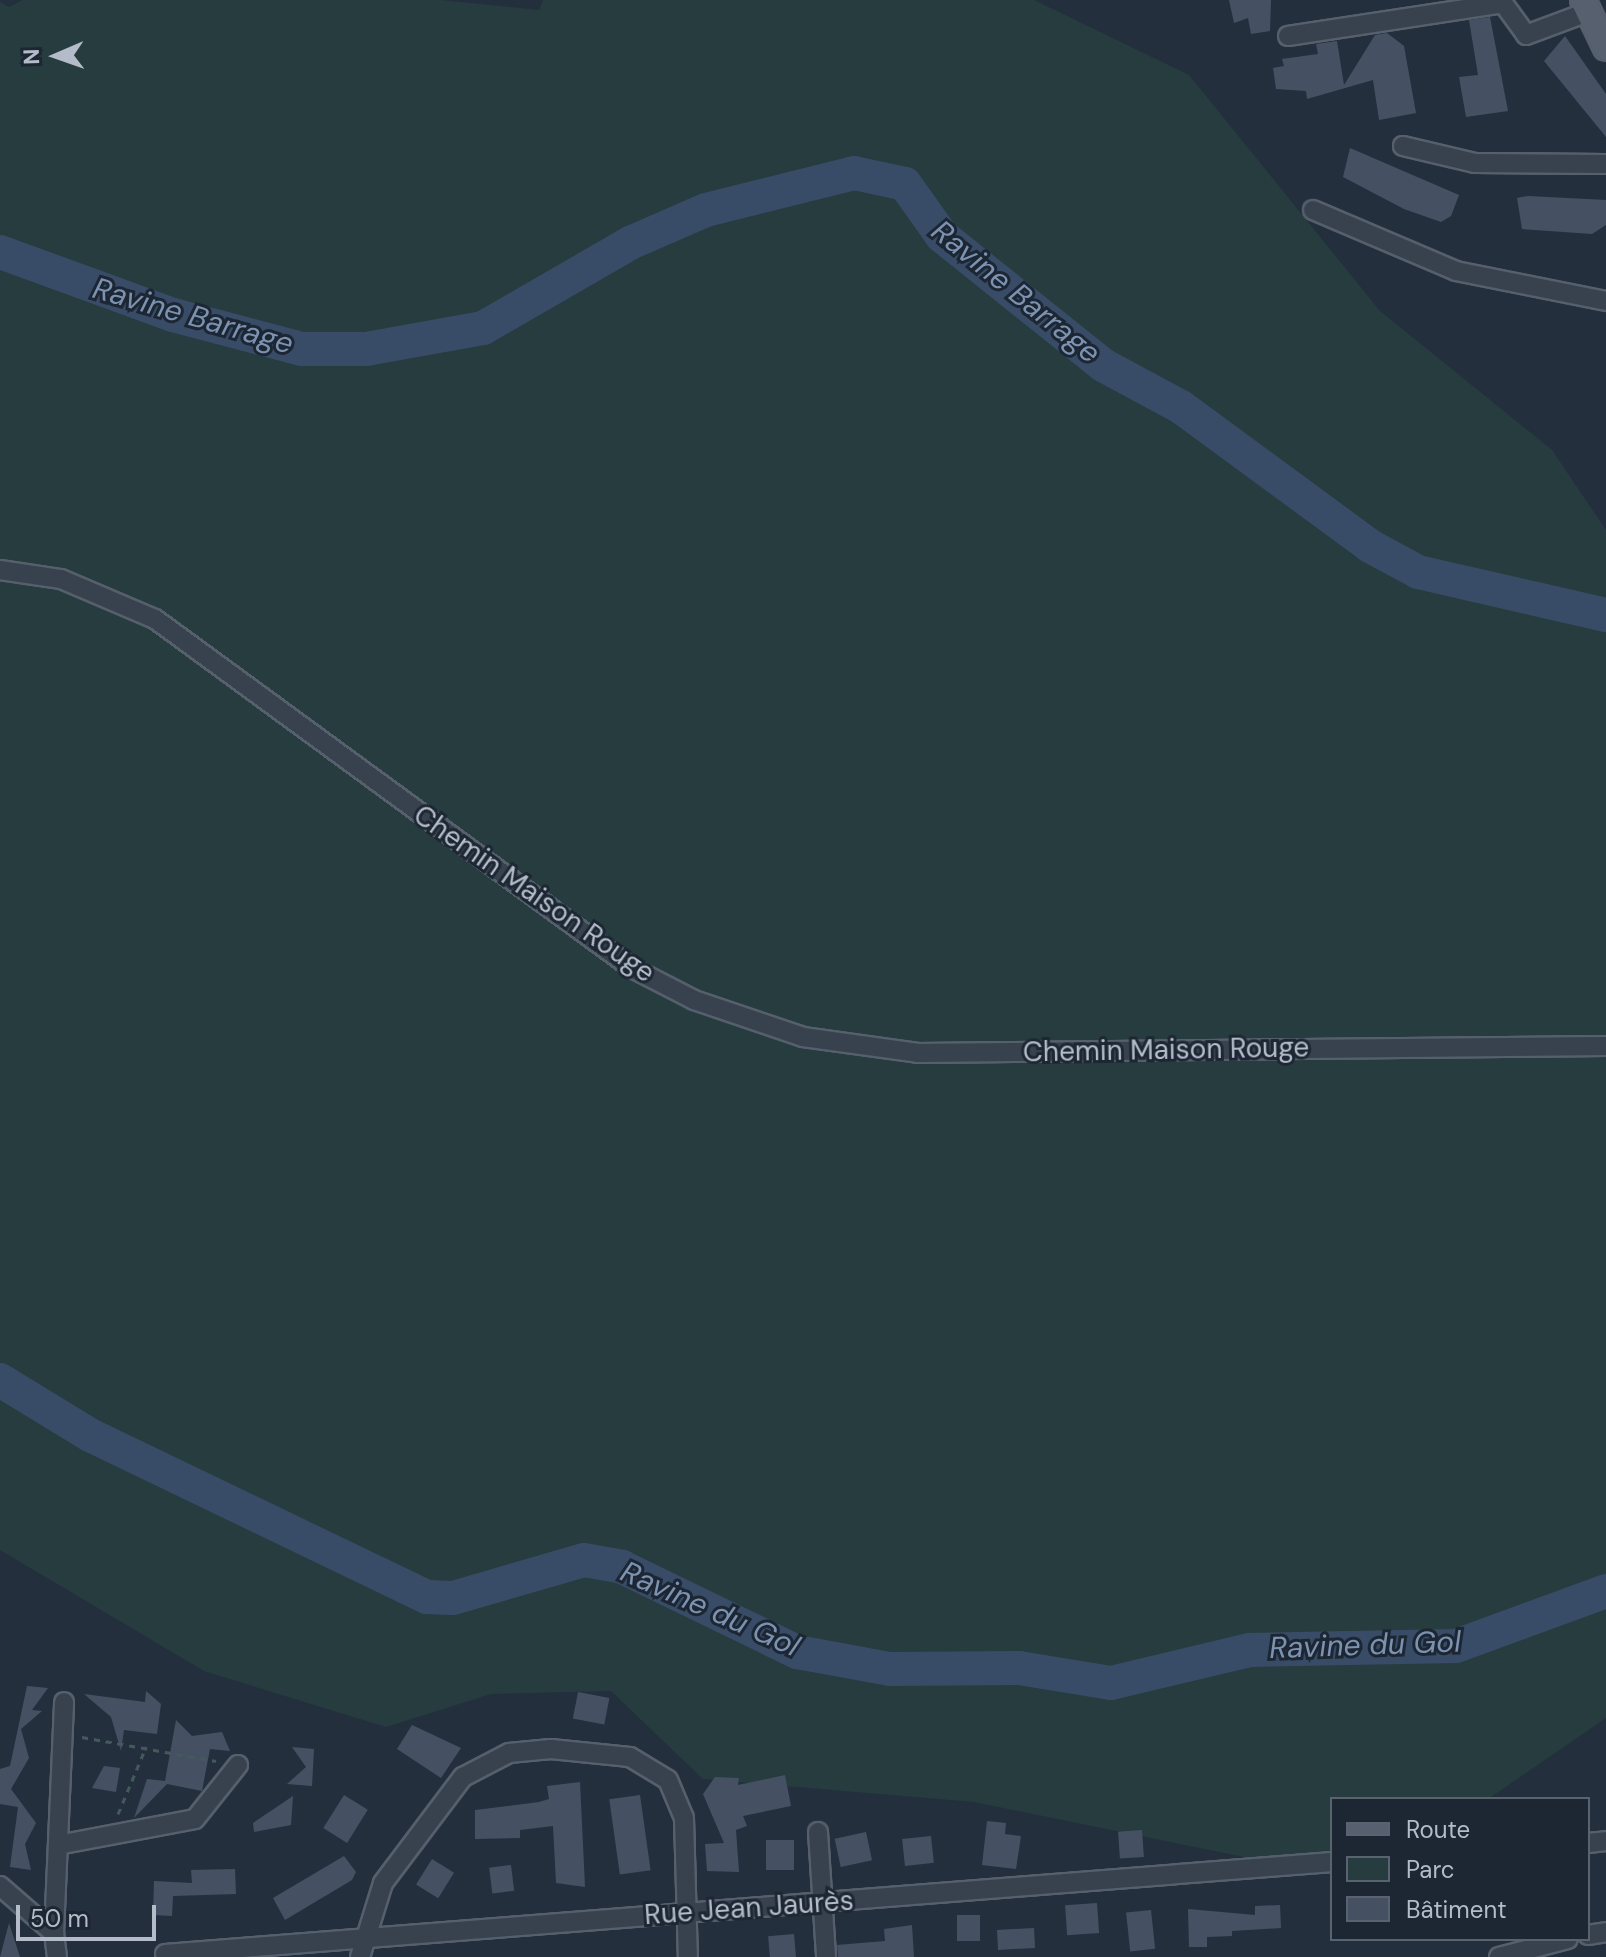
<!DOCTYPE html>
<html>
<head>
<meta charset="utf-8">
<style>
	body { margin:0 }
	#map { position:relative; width:1606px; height:1957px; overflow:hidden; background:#242f3e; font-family:"DM Sans",sans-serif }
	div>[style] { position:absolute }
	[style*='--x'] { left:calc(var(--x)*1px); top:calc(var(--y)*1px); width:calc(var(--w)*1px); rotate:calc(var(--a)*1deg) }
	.green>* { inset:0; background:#263c3f }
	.river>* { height:34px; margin:-17px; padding:0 17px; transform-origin:17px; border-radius:17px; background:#394c67 }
	.building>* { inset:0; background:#455162; transform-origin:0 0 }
	.path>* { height:3px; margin-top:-1.5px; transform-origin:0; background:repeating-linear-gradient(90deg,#44595c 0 6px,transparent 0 12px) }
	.roads { filter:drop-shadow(2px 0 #565f6c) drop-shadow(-2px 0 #565f6c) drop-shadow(0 2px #565f6c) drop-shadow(0 -2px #565f6c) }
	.minor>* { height:18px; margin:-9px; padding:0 9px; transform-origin:9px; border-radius:9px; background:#38414e }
	.major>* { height:24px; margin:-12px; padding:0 12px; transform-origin:12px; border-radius:12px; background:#56606e }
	span { translate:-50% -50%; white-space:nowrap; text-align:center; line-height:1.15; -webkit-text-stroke:6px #1d2633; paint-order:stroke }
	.street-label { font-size:28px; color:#b4bcc9 }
	.water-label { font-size:30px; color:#7c92b1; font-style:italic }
	.legend { position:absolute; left:1330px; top:1797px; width:260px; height:144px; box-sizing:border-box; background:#1d2633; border:2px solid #59626f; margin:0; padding:10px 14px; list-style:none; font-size:24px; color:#b4bcc9 }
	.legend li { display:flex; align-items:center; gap:16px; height:40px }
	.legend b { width:40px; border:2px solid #59626f }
	.north { position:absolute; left:16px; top:16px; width:80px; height:80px; -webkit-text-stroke:6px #1d2633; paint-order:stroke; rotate:268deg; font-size:22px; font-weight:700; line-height:32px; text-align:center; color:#b4bcc9 }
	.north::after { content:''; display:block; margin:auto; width:28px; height:36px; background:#b4bcc9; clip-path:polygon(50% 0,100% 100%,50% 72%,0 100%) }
	.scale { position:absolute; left:16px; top:1905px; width:140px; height:36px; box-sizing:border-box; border:4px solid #b4bcc9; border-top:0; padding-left:10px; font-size:24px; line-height:28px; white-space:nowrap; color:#b4bcc9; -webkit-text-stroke:6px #1d2633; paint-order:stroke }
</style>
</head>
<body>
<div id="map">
	<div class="green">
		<div style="clip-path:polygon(23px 0,440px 0,539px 10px,543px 0,1034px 0,1189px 75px,1380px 311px,1552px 450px,1606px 530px,1606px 1718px,1488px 1799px,1332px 1799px,1332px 1875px,974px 1802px,703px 1779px,611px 1691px,491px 1694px,386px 1727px,204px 1671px,0 1550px,0 2px,9px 7px)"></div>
	</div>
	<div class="river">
		<div style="--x:0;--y:252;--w:184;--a:20"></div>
		<div style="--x:173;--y:315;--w:133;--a:14.8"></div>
		<div style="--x:302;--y:349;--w:64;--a:0"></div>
		<div style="--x:366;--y:349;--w:119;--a:-10.2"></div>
		<div style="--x:483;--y:328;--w:170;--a:-30"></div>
		<div style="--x:630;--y:243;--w:83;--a:-23.5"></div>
		<div style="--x:706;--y:210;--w:153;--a:-14"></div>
		<div style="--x:854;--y:173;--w:52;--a:12.2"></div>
		<div style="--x:905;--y:184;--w:64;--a:54.6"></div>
		<div style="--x:942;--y:236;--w:206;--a:38.7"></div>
		<div style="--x:1103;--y:365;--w:89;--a:28.3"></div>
		<div style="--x:1181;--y:407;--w:235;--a:36.3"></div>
		<div style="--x:1370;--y:546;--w:55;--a:28.4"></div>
		<div style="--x:1418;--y:572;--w:193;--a:12.9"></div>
		<div style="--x:0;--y:1380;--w:105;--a:31.4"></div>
		<div style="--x:90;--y:1435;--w:374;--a:25.7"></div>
		<div style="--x:427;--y:1597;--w:26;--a:2"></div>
		<div style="--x:453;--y:1598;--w:136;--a:-16.2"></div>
		<div style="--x:584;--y:1560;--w:39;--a:10"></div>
		<div style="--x:622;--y:1567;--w:195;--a:25.9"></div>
		<div style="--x:797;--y:1652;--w:95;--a:10.4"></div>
		<div style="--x:890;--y:1669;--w:129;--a:-0.4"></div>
		<div style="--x:1019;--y:1668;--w:93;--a:9.3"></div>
		<div style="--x:1111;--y:1683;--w:143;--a:-13.4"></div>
		<div style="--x:1250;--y:1650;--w:206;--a:-1.1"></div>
		<div style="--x:1456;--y:1646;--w:160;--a:-20.1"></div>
	</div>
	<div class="building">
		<div style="clip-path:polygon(1229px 0,1271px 0,1270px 31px,1251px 34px,1248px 18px,1234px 23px)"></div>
		<div style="clip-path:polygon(1490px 17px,1508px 111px,1466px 117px,1459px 77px,1478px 75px,1469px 20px)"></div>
		<div style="clip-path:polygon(1387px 33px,1404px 46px,1416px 113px,1379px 120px,1373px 80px,1307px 99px,1306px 91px,1276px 89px,1273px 68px,1284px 66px,1282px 59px,1318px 54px,1316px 44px,1337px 41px,1344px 85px,1375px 35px)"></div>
		<div style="clip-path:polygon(1565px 36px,1606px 94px,1606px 137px,1544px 61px)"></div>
		<div style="clip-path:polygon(1350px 148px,1459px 195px,1451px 216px,1441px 222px,1404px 209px,1343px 177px)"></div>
		<div style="clip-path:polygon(1528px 196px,1606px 200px,1606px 225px,1592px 234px,1522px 229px,1517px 198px)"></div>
		<div style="clip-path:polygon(27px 1686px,48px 1688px,32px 1710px,42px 1711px,21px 1729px,29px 1758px,11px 1789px,36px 1823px,25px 1844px,31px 1870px,10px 1867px,18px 1807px,0 1804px,0 1769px,10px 1766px)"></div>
		<div style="clip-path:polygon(146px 1691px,161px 1704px,157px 1734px,124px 1730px,121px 1751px,111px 1717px,84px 1694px,145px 1702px)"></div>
		<div style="left:578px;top:1692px;width:32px;height:27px;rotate:11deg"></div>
		<div style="clip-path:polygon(176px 1720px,192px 1736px,222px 1732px,230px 1751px,210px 1749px,202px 1791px,167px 1784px,134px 1818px,147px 1779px,165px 1781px)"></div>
		<div style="clip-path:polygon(412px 1725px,461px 1748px,441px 1778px,397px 1749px)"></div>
		<div style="clip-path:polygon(292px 1747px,314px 1749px,312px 1786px,287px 1784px,306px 1767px)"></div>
		<div style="clip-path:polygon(104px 1766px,120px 1768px,116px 1792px,92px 1788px)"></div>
		<div style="clip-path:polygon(785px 1775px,791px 1806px,743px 1816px,747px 1826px,736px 1830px,739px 1872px,707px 1871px,705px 1844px,724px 1843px,703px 1794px,715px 1777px,739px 1778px,738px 1785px)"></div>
		<div style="clip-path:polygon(580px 1782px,585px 1887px,556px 1883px,553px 1826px,520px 1830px,520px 1838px,475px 1839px,475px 1810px,539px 1802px,549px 1799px,547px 1786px)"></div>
		<div style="left:344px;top:1795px;width:28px;height:39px;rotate:32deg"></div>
		<div style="left:640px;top:1795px;width:76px;height:31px;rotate:82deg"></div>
		<div style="clip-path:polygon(293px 1796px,291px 1825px,254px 1832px,253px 1823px)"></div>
		<div style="clip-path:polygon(987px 1821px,1006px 1823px,1005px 1834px,1021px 1836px,1016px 1869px,982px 1865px)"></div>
		<div style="left:1142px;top:1830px;width:27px;height:24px;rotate:86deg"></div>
		<div style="left:866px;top:1832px;width:29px;height:32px;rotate:78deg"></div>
		<div style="left:931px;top:1836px;width:27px;height:29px;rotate:84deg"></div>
		<div style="left:766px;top:1840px;width:28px;height:30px"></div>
		<div style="clip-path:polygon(344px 1856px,356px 1872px,352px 1880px,285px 1920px,273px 1898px)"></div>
		<div style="left:432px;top:1859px;width:26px;height:30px;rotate:32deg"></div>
		<div style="left:511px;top:1865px;width:26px;height:22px;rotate:83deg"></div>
		<div style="clip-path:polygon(235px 1869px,236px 1894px,173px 1896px,172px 1916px,153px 1915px,154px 1881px,192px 1883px,191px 1870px)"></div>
		<div style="left:1097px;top:1903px;width:30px;height:32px;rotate:86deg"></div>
		<div style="clip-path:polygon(1280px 1905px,1281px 1928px,1232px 1931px,1232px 1936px,1207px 1937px,1207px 1947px,1189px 1947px,1188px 1909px,1255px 1915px,1255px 1906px)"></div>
		<div style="left:1151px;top:1910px;width:39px;height:25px;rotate:84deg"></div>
		<div style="left:957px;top:1915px;width:23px;height:26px"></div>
		<div style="clip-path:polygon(9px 1923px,20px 1957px,0 1957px)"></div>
		<div style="clip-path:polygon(912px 1925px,914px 1957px,838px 1957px,837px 1945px,885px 1941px,884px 1929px)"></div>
		<div style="left:1034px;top:1928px;width:20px;height:37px;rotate:87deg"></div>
		<div style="left:794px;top:1934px;width:23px;height:26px;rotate:85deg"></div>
	</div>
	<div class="path">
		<div style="--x:82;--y:1737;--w:136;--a:10.2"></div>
		<div style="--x:118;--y:1814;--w:73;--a:-67.3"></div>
	</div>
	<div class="roads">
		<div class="minor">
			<div style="--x:1288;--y:36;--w:218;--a:-8.7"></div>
			<div style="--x:1503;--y:3;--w:39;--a:54"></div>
			<div style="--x:1526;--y:35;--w:63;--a:-20.4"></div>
			<div style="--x:1403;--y:146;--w:74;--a:13.3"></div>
			<div style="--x:1475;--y:163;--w:131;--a:0.4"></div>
			<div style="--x:1313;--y:210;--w:155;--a:23.1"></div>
			<div style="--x:1456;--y:271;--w:153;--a:11.3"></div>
			<div style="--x:0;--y:570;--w:62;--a:8.4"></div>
			<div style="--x:61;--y:579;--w:102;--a:23.1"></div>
			<div style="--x:155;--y:619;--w:591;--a:36.19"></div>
			<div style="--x:632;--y:968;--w:70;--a:27.3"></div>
			<div style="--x:694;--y:1000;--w:115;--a:18.7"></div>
			<div style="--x:803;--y:1037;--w:116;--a:7.9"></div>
			<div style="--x:918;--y:1053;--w:688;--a:-0.58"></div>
			<div style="--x:818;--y:1832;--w:125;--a:86.3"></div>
			<div style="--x:1588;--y:1843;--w:18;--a:-6"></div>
			<div style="--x:58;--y:1845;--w:139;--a:-10.7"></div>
			<div style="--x:195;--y:1819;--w:69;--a:-51.5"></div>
			<div style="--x:0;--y:1886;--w:72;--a:41"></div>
			<div style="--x:54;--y:1933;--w:24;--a:83"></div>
			<div style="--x:54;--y:1933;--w:231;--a:-87.5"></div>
			<div style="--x:1588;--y:1935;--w:18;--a:-9"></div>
			<div style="--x:165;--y:1954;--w:1171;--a:-4.51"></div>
			<div style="--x:360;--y:1957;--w:77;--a:-72.7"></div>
			<div style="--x:383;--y:1883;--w:133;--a:-53"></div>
			<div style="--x:463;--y:1777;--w:52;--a:-27.6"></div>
			<div style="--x:509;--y:1753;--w:42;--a:-5.4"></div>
			<div style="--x:551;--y:1749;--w:79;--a:5.8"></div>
			<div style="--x:630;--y:1757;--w:44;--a:31.2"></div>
			<div style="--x:668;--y:1780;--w:41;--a:67.2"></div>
			<div style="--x:684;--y:1818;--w:139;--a:88.4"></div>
			<div style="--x:1499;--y:1957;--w:71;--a:-14.6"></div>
		</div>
		<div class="major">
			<div style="--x:1583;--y:0;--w:53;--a:64.4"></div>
		</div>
	</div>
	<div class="street-label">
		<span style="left:534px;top:894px;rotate:35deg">Chemin Maison Rouge</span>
		<span style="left:1166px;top:1050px;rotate:-1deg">Chemin Maison Rouge</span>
		<span style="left:749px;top:1908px;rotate:-4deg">Rue Jean Jaurès</span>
	</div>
	<div class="water-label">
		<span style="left:1016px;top:292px;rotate:39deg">Ravine Barrage</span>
		<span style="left:193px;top:316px;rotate:16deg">Ravine Barrage</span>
		<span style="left:710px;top:1609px;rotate:24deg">Ravine du Gol</span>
		<span style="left:1365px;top:1645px;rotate:-2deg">Ravine du Gol</span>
	</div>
	<ul class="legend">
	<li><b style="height:10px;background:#56606e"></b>Route</li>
	<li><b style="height:22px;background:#263c3f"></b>Parc</li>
	<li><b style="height:22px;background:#455162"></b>Bâtiment</li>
	</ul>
	<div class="north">N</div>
	<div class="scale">50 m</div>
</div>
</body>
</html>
